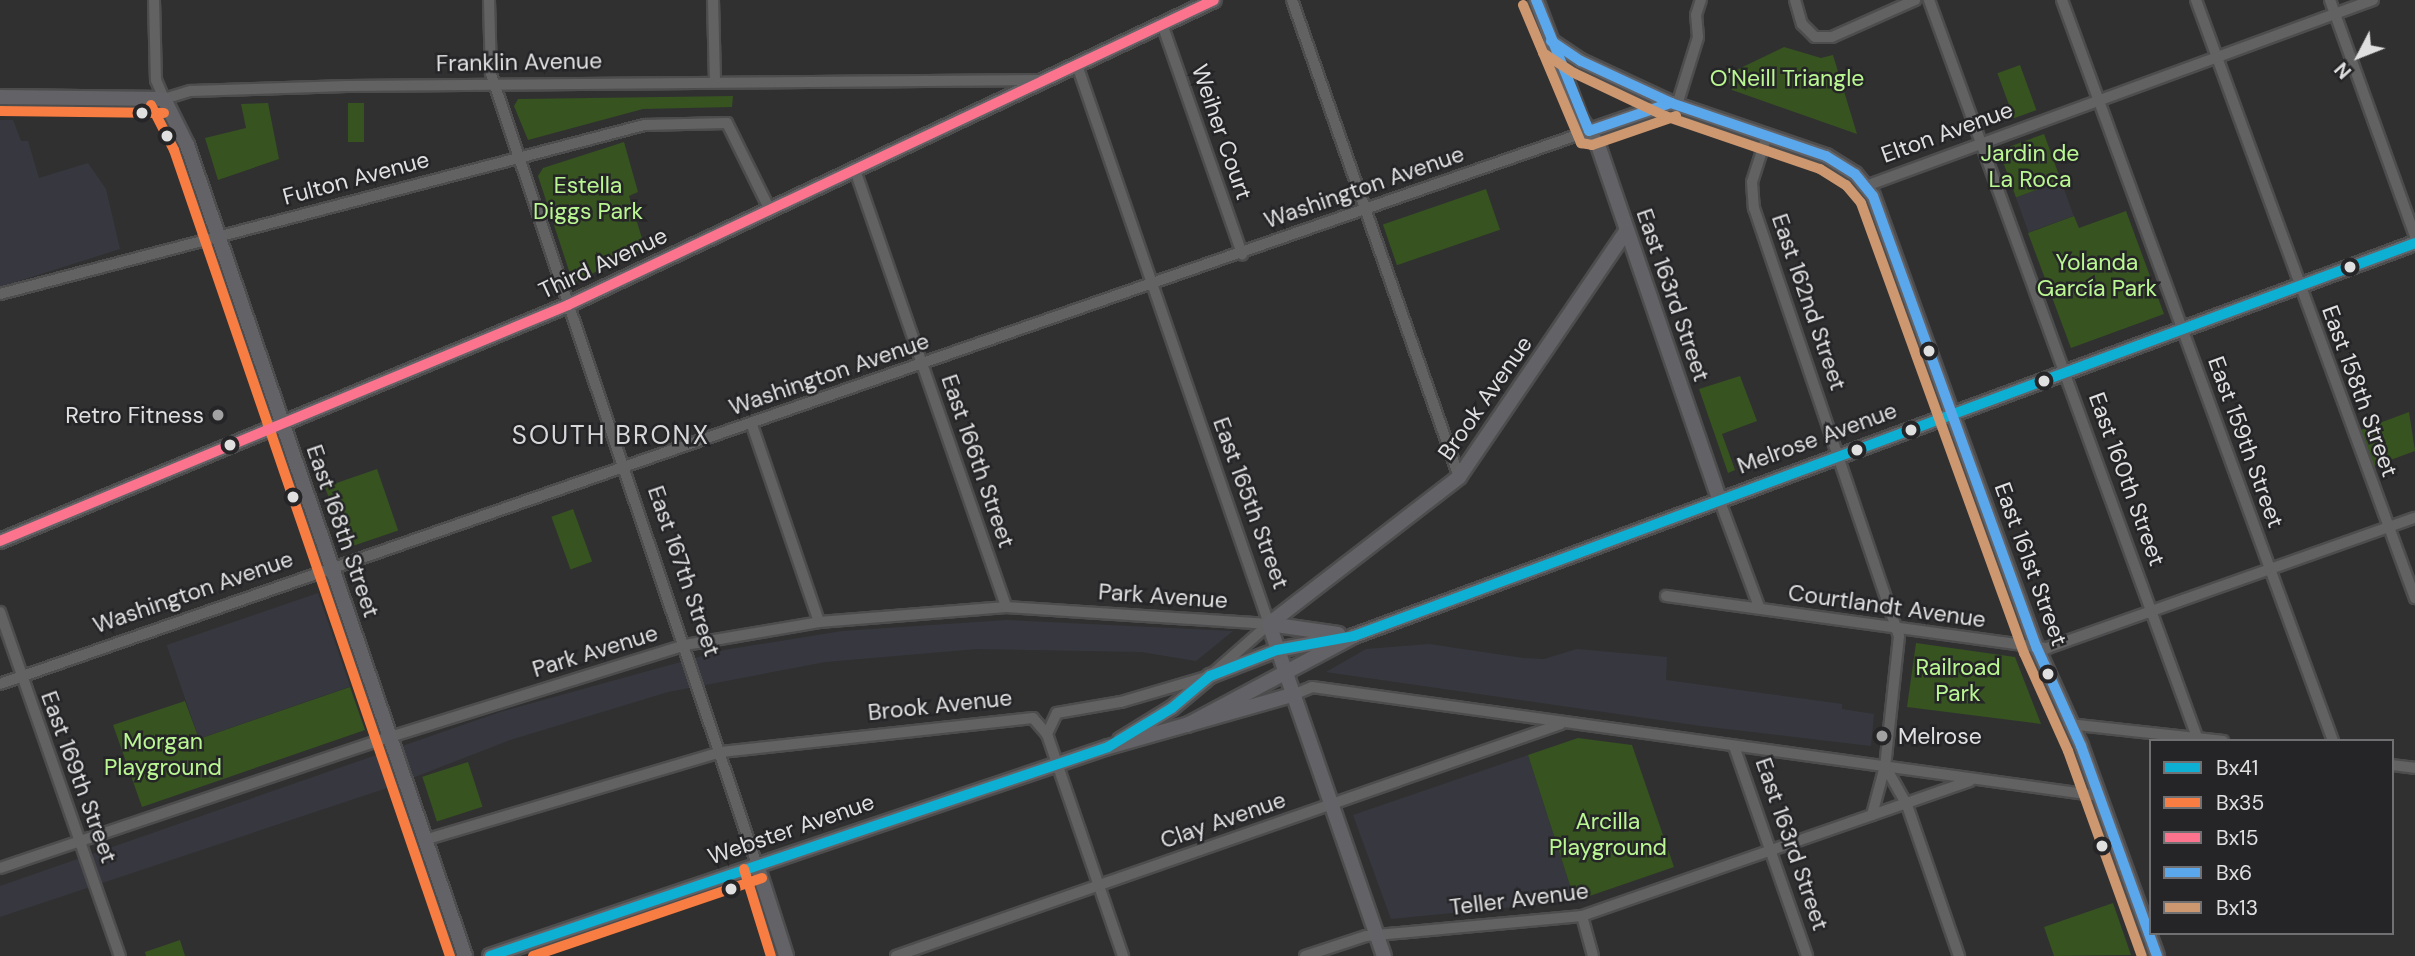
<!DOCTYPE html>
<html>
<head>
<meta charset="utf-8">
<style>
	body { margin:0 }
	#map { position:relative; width:2415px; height:956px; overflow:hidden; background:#303031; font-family:"DM Sans",sans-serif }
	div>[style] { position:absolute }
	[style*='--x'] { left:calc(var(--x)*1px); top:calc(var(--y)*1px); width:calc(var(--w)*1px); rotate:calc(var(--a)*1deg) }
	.built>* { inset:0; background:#37383f; transform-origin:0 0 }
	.green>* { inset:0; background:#365320; transform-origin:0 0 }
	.roads { filter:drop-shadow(2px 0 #4d4d4e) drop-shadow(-2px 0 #4d4d4e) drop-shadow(0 2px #4d4d4e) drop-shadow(0 -2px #4d4d4e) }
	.street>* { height:10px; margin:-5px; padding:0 5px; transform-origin:5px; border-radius:5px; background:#626263 }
	.secondary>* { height:14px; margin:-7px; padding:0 7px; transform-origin:7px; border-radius:7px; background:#636367 }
	.bus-1>* { height:10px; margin:-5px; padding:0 5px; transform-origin:5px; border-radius:5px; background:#0dafd3 }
	.bus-2>* { height:10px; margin:-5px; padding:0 5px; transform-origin:5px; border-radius:5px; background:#f77d43 }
	.bus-3>* { height:10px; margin:-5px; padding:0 5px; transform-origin:5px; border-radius:5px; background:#fc738d }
	.bus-4>* { height:10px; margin:-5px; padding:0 5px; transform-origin:5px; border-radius:5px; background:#5aa8eb }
	.bus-5>* { height:10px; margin:-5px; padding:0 5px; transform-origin:5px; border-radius:5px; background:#cd976f }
	.dots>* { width:19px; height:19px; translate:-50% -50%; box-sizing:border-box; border:4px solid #252528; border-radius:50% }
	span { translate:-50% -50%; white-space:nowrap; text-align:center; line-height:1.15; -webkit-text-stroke:5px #252528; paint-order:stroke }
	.street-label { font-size:23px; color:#e0e0e1 }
	.park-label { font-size:23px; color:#baf792 }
	.poi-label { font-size:23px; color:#e0e0e1 }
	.right { translate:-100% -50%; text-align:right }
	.left { translate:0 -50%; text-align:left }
	.quarter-label { font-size:26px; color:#d7d7da; letter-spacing:2px }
	.legend { position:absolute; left:2149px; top:739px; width:245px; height:196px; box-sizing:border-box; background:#252528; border:2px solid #707072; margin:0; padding:9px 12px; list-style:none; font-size:21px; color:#e0e0e1 }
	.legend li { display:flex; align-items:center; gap:14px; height:35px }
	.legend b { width:35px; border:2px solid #707072 }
	.north { position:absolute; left:2324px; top:21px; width:70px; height:70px; -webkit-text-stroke:5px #252528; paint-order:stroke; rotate:228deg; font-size:19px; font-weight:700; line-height:28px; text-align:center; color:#e0e0e1 }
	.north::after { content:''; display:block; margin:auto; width:24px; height:32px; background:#e0e0e1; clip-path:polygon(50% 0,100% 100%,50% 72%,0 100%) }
</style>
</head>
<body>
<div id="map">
	<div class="built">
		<div style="clip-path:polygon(0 120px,13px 120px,21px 141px,28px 141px,39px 178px,88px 163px,106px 189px,120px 249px,0 287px)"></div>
		<div style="left:2061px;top:181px;width:37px;height:48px;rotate:70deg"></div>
		<div style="left:318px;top:593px;width:99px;height:160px;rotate:71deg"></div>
		<div style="clip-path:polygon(1007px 620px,1233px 631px,1196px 661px,1141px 652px,977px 649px,825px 662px,668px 692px,510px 740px,384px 789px,0 917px,0 886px,500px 712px,724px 650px,842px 631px)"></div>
		<div style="clip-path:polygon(1429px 644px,1523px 658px,1544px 659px,1577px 649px,1667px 657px,1666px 680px,1842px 704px,1842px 709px,1874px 714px,1871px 746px,1701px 726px,1326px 672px,1366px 649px)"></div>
		<div style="clip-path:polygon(1528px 755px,1575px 901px,1391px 919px,1353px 815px)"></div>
	</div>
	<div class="green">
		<div style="clip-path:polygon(1784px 47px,1821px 58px,1833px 55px,1857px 134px,1732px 90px,1726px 75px)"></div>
		<div style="left:2020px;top:65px;width:48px;height:24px;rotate:70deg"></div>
		<div style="clip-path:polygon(733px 96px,732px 107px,643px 109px,528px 140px,514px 106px,518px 99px)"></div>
		<div style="clip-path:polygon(268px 103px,279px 159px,218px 180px,205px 138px,246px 128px,241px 104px)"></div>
		<div style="left:348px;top:103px;width:16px;height:39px"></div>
		<div style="left:2044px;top:134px;width:50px;height:48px;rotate:70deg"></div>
		<div style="clip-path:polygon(624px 142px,638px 192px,629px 196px,645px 248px,573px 283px,538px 176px,543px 168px)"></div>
		<div style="left:1486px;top:189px;width:43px;height:109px;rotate:71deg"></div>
		<div style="clip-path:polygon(2126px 211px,2164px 314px,2071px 348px,2028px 233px,2074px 216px,2079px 228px)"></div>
		<div style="clip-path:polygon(1740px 376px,1757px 421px,1722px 434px,1735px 470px,1728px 473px,1699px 389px)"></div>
		<div style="clip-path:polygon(2409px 412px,2415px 451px,2371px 467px,2358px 431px)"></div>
		<div style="left:377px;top:469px;width:65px;height:55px;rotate:71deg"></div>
		<div style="left:573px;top:509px;width:56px;height:23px;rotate:70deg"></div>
		<div style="clip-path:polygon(1916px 643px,2015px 657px,2041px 724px,1907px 707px)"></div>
		<div style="clip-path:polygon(350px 687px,365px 730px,142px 807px,113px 725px,185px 701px,199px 739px)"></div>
		<div style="clip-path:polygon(1578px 738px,1632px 745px,1674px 867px,1575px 901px,1528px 755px)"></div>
		<div style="left:468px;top:762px;width:47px;height:48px;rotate:72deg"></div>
		<div style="clip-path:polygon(2113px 903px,2131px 955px,2054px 956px,2044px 927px)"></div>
		<div style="clip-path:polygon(180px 940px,185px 956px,146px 956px,145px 952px)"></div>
	</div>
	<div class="roads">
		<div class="street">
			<div style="--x:154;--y:0;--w:80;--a:88.6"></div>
			<div style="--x:156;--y:80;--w:21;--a:67"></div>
			<div style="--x:164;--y:99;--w:28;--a:-17"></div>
			<div style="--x:191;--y:91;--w:156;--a:-1.8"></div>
			<div style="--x:347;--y:86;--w:694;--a:-0.5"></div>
			<div style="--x:489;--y:0;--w:74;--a:88.5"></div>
			<div style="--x:491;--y:74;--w:835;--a:71.41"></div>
			<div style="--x:713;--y:0;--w:80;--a:88.6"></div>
			<div style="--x:1292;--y:0;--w:505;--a:70.7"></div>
			<div style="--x:1795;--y:0;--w:25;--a:74"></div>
			<div style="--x:1802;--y:24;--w:18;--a:45"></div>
			<div style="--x:1815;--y:37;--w:17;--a:0"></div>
			<div style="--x:1832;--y:37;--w:91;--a:-24"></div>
			<div style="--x:1929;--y:0;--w:784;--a:70.02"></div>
			<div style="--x:2062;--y:0;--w:789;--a:69.91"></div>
			<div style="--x:2196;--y:0;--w:637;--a:69.89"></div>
			<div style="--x:2330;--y:0;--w:251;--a:70.2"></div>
			<div style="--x:1162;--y:24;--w:244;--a:70.8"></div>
			<div style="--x:1077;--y:65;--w:591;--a:71.04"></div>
			<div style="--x:1677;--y:105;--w:71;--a:-72.8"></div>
			<div style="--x:1698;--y:37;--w:22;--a:-95"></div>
			<div style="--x:1696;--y:15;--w:16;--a:-72"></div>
			<div style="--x:1767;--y:135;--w:49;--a:107.7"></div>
			<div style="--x:1752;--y:182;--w:26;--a:86"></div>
			<div style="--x:1754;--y:208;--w:452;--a:71.3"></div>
			<div style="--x:1899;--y:636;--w:131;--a:96.1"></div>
			<div style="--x:1885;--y:766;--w:51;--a:104.9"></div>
			<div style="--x:855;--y:170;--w:462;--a:70.9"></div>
			<div style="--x:1866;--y:186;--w:540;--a:-20.15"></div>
			<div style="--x:0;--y:294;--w:666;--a:-14.7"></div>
			<div style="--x:644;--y:125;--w:83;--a:-1.4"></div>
			<div style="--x:727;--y:123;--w:97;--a:63.7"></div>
			<div style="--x:752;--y:425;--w:208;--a:71.2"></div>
			<div style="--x:1719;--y:499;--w:117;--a:69.6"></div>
			<div style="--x:1666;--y:596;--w:385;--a:7.8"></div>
			<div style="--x:2047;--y:648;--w:390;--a:-19.5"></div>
			<div style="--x:0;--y:612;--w:364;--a:70.8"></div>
			<div style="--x:0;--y:684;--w:1682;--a:-19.19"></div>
			<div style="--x:1295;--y:694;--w:18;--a:-22"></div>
			<div style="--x:1312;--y:687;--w:796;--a:7.88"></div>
			<div style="--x:2069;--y:724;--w:155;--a:6.3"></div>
			<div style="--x:1047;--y:734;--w:23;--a:-65"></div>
			<div style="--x:1057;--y:713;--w:65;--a:-9.8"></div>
			<div style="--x:1121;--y:702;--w:93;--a:-16.3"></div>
			<div style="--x:1210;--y:676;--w:79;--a:-41.4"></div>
			<div style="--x:1734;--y:746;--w:222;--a:70.8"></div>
			<div style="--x:2392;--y:765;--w:23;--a:7"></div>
			<div style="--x:1885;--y:766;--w:45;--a:60.6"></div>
			<div style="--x:1907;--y:805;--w:160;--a:71"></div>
			<div style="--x:424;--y:840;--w:310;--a:-16.5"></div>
			<div style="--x:721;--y:752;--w:314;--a:-6.2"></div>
			<div style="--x:1033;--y:718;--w:21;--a:49"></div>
			<div style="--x:1047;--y:734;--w:235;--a:71.1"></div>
			<div style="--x:0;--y:868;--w:411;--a:-18.6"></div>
			<div style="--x:390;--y:737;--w:309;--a:-17.3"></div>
			<div style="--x:685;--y:645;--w:136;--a:-9.7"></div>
			<div style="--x:819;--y:622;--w:188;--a:-4.6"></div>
			<div style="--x:1006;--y:607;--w:264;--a:3.7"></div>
			<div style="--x:1582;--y:916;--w:41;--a:74.6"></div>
			<div style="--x:896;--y:956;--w:704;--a:-19.23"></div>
			<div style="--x:1305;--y:956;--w:64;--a:-18.2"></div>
			<div style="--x:1366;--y:936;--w:217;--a:-5.3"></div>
			<div style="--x:1582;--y:916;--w:411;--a:-19.2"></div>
		</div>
		<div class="secondary">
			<div style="--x:1536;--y:0;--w:127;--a:69.3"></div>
			<div style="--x:1581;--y:119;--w:31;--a:57"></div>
			<div style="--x:1598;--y:145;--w:374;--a:71.1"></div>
			<div style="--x:1551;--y:41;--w:36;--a:34"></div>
			<div style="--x:1581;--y:61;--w:99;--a:25"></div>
			<div style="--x:1671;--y:103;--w:164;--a:18.9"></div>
			<div style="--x:1826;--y:156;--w:34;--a:32"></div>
			<div style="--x:1855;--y:174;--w:28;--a:51"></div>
			<div style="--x:1873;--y:196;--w:481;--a:70.1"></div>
			<div style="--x:2037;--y:648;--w:107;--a:65.8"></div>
			<div style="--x:2081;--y:746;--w:223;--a:70.1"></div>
			<div style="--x:0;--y:97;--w:164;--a:0.7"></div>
			<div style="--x:164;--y:99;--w:51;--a:63.4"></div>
			<div style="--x:187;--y:145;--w:857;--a:71.08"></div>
			<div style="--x:1589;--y:131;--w:87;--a:-18.9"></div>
			<div style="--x:0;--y:541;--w:615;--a:-22.56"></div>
			<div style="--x:568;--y:305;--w:714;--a:-25.27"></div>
			<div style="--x:1269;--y:624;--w:240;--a:-37.7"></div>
			<div style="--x:1459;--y:477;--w:297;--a:-55.8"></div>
			<div style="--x:1269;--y:624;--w:351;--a:70.9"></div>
			<div style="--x:1269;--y:624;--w:70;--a:8.2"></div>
			<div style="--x:1187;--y:725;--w:189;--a:-28.1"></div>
			<div style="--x:1354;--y:636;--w:1131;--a:-20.32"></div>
			<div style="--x:1120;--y:740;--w:61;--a:-31.6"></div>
			<div style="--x:1172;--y:708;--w:50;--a:-40.1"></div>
			<div style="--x:1210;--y:676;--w:72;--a:-21.2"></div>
			<div style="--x:1277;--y:650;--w:66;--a:-10.5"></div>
			<div style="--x:757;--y:865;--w:96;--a:72.3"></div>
			<div style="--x:490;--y:956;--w:652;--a:-18.68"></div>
			<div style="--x:1108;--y:747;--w:194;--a:-15.8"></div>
		</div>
	</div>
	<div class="bus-1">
		<div style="--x:490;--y:956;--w:652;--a:-18.68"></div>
		<div style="--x:1108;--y:747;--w:75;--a:-31.4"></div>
		<div style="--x:1172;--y:708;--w:50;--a:-40.1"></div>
		<div style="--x:1210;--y:676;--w:72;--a:-21.2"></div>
		<div style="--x:1277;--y:650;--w:78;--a:-10.3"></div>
		<div style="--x:1354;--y:636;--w:1131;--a:-20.32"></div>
	</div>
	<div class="bus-2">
		<div style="--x:151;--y:105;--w:51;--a:62.9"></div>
		<div style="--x:174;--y:150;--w:852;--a:71.1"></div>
		<div style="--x:0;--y:111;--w:164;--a:0.7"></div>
		<div style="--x:744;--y:869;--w:91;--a:72.8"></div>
		<div style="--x:533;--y:956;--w:242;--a:-18.8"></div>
	</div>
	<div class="bus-3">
		<div style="--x:0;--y:541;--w:615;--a:-22.56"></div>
		<div style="--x:568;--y:305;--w:714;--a:-25.27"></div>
	</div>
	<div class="bus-4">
		<div style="--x:1536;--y:0;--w:141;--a:68"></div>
		<div style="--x:1589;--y:131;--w:87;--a:-18.9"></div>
		<div style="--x:1551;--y:41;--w:36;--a:34"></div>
		<div style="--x:1581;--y:61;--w:99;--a:25"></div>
		<div style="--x:1671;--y:103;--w:164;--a:18.9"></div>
		<div style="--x:1826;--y:156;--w:34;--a:32"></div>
		<div style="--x:1855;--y:174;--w:28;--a:51"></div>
		<div style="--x:1873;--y:196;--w:481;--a:70.1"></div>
		<div style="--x:2037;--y:648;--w:107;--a:65.8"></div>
		<div style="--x:2081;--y:746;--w:223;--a:70.1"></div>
	</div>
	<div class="bus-5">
		<div style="--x:1523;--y:5;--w:150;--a:67.2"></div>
		<div style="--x:1581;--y:143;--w:11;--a:10"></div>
		<div style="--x:1592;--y:145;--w:89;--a:-19"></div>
		<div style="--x:1543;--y:53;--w:37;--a:33"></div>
		<div style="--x:1574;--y:73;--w:101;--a:25.3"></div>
		<div style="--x:1665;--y:116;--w:164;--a:18.9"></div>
		<div style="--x:1820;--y:169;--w:31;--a:32"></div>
		<div style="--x:1846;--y:185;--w:23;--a:50"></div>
		<div style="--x:1861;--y:203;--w:479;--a:70.1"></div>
		<div style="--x:2024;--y:653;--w:107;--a:65.8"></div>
		<div style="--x:2068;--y:751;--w:218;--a:70.2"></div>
	</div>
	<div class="dots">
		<div style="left:142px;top:113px;background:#e0e0e1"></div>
		<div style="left:167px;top:136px;background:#e0e0e1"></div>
		<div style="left:2350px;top:267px;background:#e0e0e1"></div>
		<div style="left:1929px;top:351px;background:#e0e0e1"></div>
		<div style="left:2044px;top:381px;background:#e0e0e1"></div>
		<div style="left:218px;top:415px;background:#a2a2a3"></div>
		<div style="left:1911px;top:430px;background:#e0e0e1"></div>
		<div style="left:230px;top:445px;background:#e0e0e1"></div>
		<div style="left:1857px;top:450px;background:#e0e0e1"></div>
		<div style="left:293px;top:497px;background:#e0e0e1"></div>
		<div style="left:2048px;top:674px;background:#e0e0e1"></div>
		<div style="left:1882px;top:736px;background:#a2a2a3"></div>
		<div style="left:2102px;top:846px;background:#e0e0e1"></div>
		<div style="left:731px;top:889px;background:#e0e0e1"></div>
	</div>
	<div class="street-label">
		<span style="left:519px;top:62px;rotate:-1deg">Franklin Avenue</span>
		<span style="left:1222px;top:132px;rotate:71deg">Weiher Court</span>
		<span style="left:1947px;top:132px;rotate:-20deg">Elton Avenue</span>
		<span style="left:356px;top:178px;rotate:-15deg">Fulton Avenue</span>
		<span style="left:1364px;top:187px;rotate:-19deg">Washington Avenue</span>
		<span style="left:603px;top:263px;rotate:-25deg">Third Avenue</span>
		<span style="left:1673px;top:295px;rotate:71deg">East 163rd Street</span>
		<span style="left:1809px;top:302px;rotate:71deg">East 162nd Street</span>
		<span style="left:829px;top:374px;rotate:-19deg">Washington Avenue</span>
		<span style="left:2360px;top:391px;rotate:70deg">East 158th Street</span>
		<span style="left:1485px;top:398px;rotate:-55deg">Brook Avenue</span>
		<span style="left:1817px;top:438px;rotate:-20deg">Melrose Avenue</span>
		<span style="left:2246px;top:442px;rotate:70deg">East 159th Street</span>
		<span style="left:978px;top:461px;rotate:71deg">East 166th Street</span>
		<span style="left:2127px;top:479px;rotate:70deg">East 160th Street</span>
		<span style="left:1251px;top:503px;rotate:70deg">East 165th Street</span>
		<span style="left:343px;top:531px;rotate:71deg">East 168th Street</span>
		<span style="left:2031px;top:564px;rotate:70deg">East 161st Street</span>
		<span style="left:684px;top:571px;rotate:71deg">East 167th Street</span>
		<span style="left:193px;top:592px;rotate:-19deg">Washington Avenue</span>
		<span style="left:1163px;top:596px;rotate:4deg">Park Avenue</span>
		<span style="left:1887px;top:606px;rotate:8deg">Courtlandt Avenue</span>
		<span style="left:595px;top:651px;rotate:-17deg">Park Avenue</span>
		<span style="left:940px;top:705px;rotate:-6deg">Brook Avenue</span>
		<span style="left:79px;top:777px;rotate:70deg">East 169th Street</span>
		<span style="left:1223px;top:820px;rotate:-19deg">Clay Avenue</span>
		<span style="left:791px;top:829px;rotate:-19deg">Webster Avenue</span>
		<span style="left:1792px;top:844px;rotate:71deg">East 163rd Street</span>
		<span style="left:1519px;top:899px;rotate:-7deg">Teller Avenue</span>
	</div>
	<div class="park-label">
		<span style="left:1787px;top:78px">O'Neill Triangle</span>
		<span style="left:2030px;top:166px">Jardin de<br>La Roca</span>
		<span style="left:588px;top:198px">Estella<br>Diggs Park</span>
		<span style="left:2097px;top:275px">Yolanda<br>García Park</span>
		<span style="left:1958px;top:680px">Railroad<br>Park</span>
		<span style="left:163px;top:754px">Morgan<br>Playground</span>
		<span style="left:1608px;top:834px">Arcilla<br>Playground</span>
	</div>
	<div class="poi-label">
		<span class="right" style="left:204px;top:415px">Retro Fitness</span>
		<span class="left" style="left:1898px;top:736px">Melrose</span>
	</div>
	<div class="quarter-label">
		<span style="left:611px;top:436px">SOUTH BRONX</span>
	</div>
	<ul class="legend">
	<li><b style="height:9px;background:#0dafd3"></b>Bx41</li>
	<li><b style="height:9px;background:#f77d43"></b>Bx35</li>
	<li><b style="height:9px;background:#fc738d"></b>Bx15</li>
	<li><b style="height:9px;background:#5aa8eb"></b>Bx6</li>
	<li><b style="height:9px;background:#cd976f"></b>Bx13</li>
	</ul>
	<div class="north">N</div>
</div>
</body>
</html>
